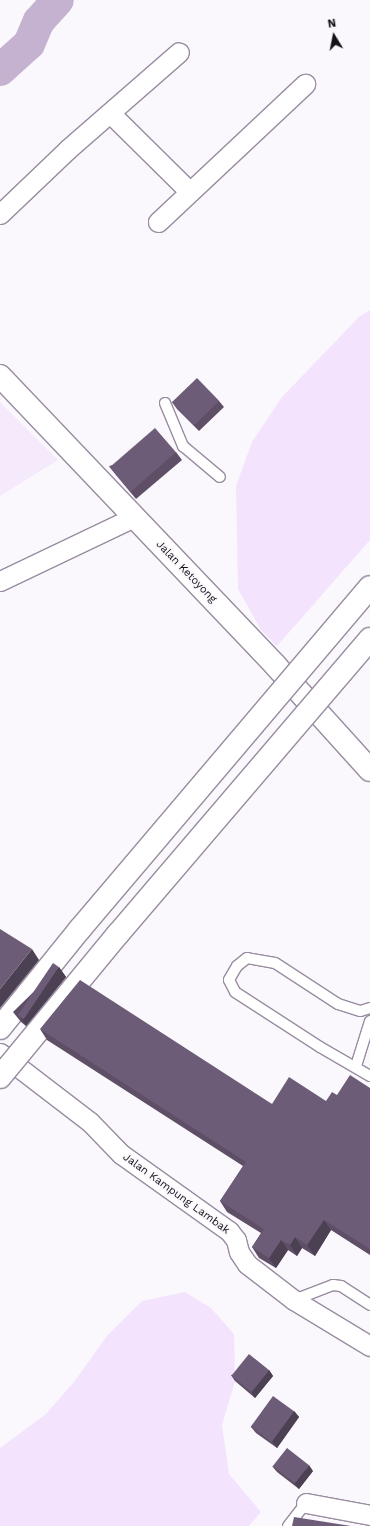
<!DOCTYPE html>
<html>
<head>
<meta charset="utf-8">
<style>
	body { margin:0 }
	#map { position:relative; width:370px; height:1526px; overflow:hidden; background:#fbf8fd; font-family:"Work Sans",sans-serif }
	div>[style] { position:absolute }
	[style*='--x'] { left:calc(var(--x)*1px); top:calc(var(--y)*1px); width:calc(var(--w)*1px); rotate:calc(var(--a)*1deg) }
	.built>* { inset:0; background:#f5eafb }
	.green>* { inset:0; background:#f3e3fc }
	.river>* { height:32px; margin:-16px; padding:0 16px; transform-origin:16px; border-radius:16px; background:#c5b1d0 }
	.roads { filter:drop-shadow(1px 0 #998ca1) drop-shadow(-1px 0 #998ca1) drop-shadow(0 1px #998ca1) drop-shadow(0 -1px #998ca1) }
	.service>* { height:10px; margin:-5px; padding:0 5px; transform-origin:5px; border-radius:5px; background:#fff }
	.minor>* { height:19px; margin:-9.5px; padding:0 9.5px; transform-origin:9.5px; border-radius:9.5px; background:#fff }
	.tertiary>* { height:22px; margin:-11px; padding:0 11px; transform-origin:11px; border-radius:11px; background:#fff }
	.bridges { filter:drop-shadow(1px 0 #998ca1) drop-shadow(-1px 0 #998ca1) drop-shadow(0 1px #998ca1) drop-shadow(0 -1px #998ca1) }
	.secondary-bridge>* { height:22px; margin:-11px; padding:0 11px; transform-origin:11px; border-radius:11px; background:#fff }
	.wall>* { inset:0; background:#5e4f66 }
	.shaded-wall>* { inset:0; background:#4c4053 }
	.building>* { inset:0; background:#6d5c77; transform-origin:0 0 }
	span { translate:-50% -50%; white-space:nowrap; text-align:center; line-height:1.15; -webkit-text-stroke:3.5px #fbf8fd; paint-order:stroke }
	.street-label { font-size:11px; color:#171219 }
	.north { position:absolute; left:314px; top:16px; width:40px; height:40px; -webkit-text-stroke:3px #fbf8fd; paint-order:stroke; rotate:350deg; font-size:11px; font-weight:700; line-height:16px; text-align:center; color:#171219 }
	.north::after { content:''; display:block; margin:auto; width:14px; height:18px; background:#171219; clip-path:polygon(50% 0,100% 100%,50% 72%,0 100%) }
</style>
</head>
<body>
<div id="map">
	<div class="built">
		<div style="clip-path:polygon(0 402px,58px 460px,0 496px)"></div>
	</div>
	<div class="green">
		<div style="clip-path:polygon(370px 310px,370px 540px,277px 646px,261px 630px,238px 589px,236px 486px,252px 442px,282px 397px,359px 317px)"></div>
		<div style="clip-path:polygon(185px 1292px,211px 1308px,234px 1334px,235px 1381px,222px 1425px,229px 1474px,261px 1512px,249px 1526px,0 1526px,0 1448px,46px 1414px,74px 1382px,107px 1336px,142px 1301px)"></div>
	</div>
	<div class="river">
		<div style="--x:0;--y:70;--w:39;--a:-42"></div>
		<div style="--x:29;--y:44;--w:25;--a:-67"></div>
		<div style="--x:39;--y:21;--w:28;--a:-48"></div>
	</div>
	<div class="roads">
		<div class="service">
			<div style="--x:165;--y:403;--w:47;--a:67.3"></div>
			<div style="--x:183;--y:446;--w:48;--a:40"></div>
			<div style="--x:370;--y:1008;--w:10;--a:163"></div>
			<div style="--x:360;--y:1011;--w:23;--a:-162"></div>
			<div style="--x:338;--y:1004;--w:75;--a:-146.9"></div>
			<div style="--x:275;--y:963;--w:28;--a:-170"></div>
			<div style="--x:247;--y:958;--w:13;--a:141"></div>
			<div style="--x:237;--y:966;--w:16;--a:120"></div>
			<div style="--x:229;--y:980;--w:13;--a:63"></div>
			<div style="--x:235;--y:992;--w:101;--a:32.9"></div>
			<div style="--x:320;--y:1047;--w:58;--a:30.1"></div>
			<div style="--x:356;--y:1066;--w:47;--a:-72.7"></div>
			<div style="--x:294;--y:1300;--w:42;--a:-21"></div>
			<div style="--x:333;--y:1285;--w:8;--a:7"></div>
			<div style="--x:341;--y:1286;--w:35;--a:33"></div>
			<div style="--x:288;--y:1526;--w:29;--a:-52"></div>
		</div>
		<div class="minor">
			<div style="--x:110;--y:113;--w:112;--a:44.6"></div>
			<div style="--x:0;--y:214;--w:94;--a:-43.7"></div>
			<div style="--x:68;--y:149;--w:147;--a:-41.1"></div>
			<div style="--x:158;--y:222;--w:202;--a:-43.2"></div>
			<div style="--x:0;--y:581;--w:148;--a:-25.5"></div>
			<div style="--x:0;--y:1053;--w:113;--a:37.5"></div>
			<div style="--x:90;--y:1122;--w:45;--a:45.9"></div>
			<div style="--x:121;--y:1154;--w:133;--a:35.5"></div>
			<div style="--x:229;--y:1231;--w:11;--a:52"></div>
			<div style="--x:236;--y:1240;--w:12;--a:76"></div>
			<div style="--x:239;--y:1252;--w:14;--a:56"></div>
			<div style="--x:247;--y:1264;--w:59;--a:37.5"></div>
			<div style="--x:294;--y:1300;--w:89;--a:31.2"></div>
			<div style="--x:306;--y:1503;--w:65;--a:10.6"></div>
		</div>
		<div class="tertiary">
			<div style="--x:0;--y:376;--w:400;--a:46.4"></div>
			<div style="--x:276;--y:666;--w:140;--a:47.9"></div>
		</div>
	</div>
	<div class="bridges">
		<div class="secondary-bridge">
			<div style="--x:0;--y:1028;--w:127;--a:-51.1"></div>
			<div style="--x:80;--y:929;--w:448;--a:-49.7"></div>
			<div style="--x:0;--y:1077;--w:185;--a:-50.5"></div>
			<div style="--x:118;--y:934;--w:388;--a:-49.5"></div>
		</div>
	</div>
	<div class="wall">
		<div style="clip-path:polygon(219px 401px,224px 407px,199px 431px,177px 409px,172px 402px)"></div>
		<div style="clip-path:polygon(176px 452px,182px 460px,136px 499px,116px 475px,109px 466px)"></div>
		<div style="clip-path:polygon(59px 967px,66px 977px,26px 1026px,21px 1022px,13px 1012px)"></div>
		<div style="clip-path:polygon(40px 1029px,272px 1104px,326px 1101px,337px 1095px,370px 1088px,370px 1255px,331px 1230px,315px 1256px,302px 1248px,297px 1256px,288px 1250px,276px 1268px,259px 1258px,252px 1247px,261px 1233px,227px 1212px,220px 1201px,243px 1166px,47px 1040px)"></div>
		<div style="clip-path:polygon(269px 1370px,273px 1376px,255px 1398px,235px 1381px,231px 1375px)"></div>
		<div style="clip-path:polygon(294px 1411px,299px 1417px,277px 1448px,256px 1433px,251px 1427px)"></div>
		<div style="clip-path:polygon(272px 1466px,313px 1471px,299px 1489px,277px 1472px)"></div>
	</div>
	<div class="shaded-wall">
		<div style="clip-path:polygon(32px 949px,39px 960px,0 1008px,0 989px)"></div>
		<div style="clip-path:polygon(59px 967px,66px 977px,26px 1026px,19px 1015px)"></div>
		<div style="clip-path:polygon(324px 1220px,331px 1230px,315px 1256px,307px 1245px)"></div>
		<div style="clip-path:polygon(295px 1237px,302px 1248px,297px 1256px,290px 1245px)"></div>
		<div style="clip-path:polygon(281px 1240px,288px 1250px,276px 1268px,269px 1258px)"></div>
		<div style="clip-path:polygon(269px 1370px,273px 1376px,255px 1398px,251px 1391px)"></div>
		<div style="clip-path:polygon(294px 1411px,299px 1417px,277px 1448px,272px 1441px)"></div>
		<div style="clip-path:polygon(309px 1465px,313px 1471px,299px 1489px,294px 1483px)"></div>
	</div>
	<div class="building">
		<div style="left:197px;top:378px;width:32px;height:35px;rotate:46deg"></div>
		<div style="left:155px;top:428px;width:32px;height:60px;rotate:49deg"></div>
		<div style="clip-path:polygon(0 929px,32px 949px,0 989px)"></div>
		<div style="left:53px;top:963px;width:7px;height:63px;rotate:34deg"></div>
		<div style="clip-path:polygon(80px 980px,272px 1104px,289px 1077px,326px 1101px,332px 1092px,337px 1095px,350px 1075px,370px 1088px,370px 1249px,324px 1220px,307px 1245px,295px 1237px,290px 1245px,281px 1240px,269px 1258px,252px 1247px,264px 1229px,220px 1201px,246px 1162px,40px 1029px)"></div>
		<div style="left:249px;top:1354px;width:26px;height:28px;rotate:39deg"></div>
		<div style="left:273px;top:1396px;width:26px;height:38px;rotate:36deg"></div>
		<div style="left:287px;top:1448px;width:28px;height:23px;rotate:38deg"></div>
		<div style="clip-path:polygon(294px 1517px,351px 1526px,292px 1526px)"></div>
	</div>
	<div class="street-label">
		<span style="left:186px;top:572px;rotate:46deg">Jalan Ketoyong</span>
		<span style="left:176px;top:1194px;rotate:36deg">Jalan Kampung Lambak</span>
	</div>
	<div class="north">N</div>
</div>
</body>
</html>
